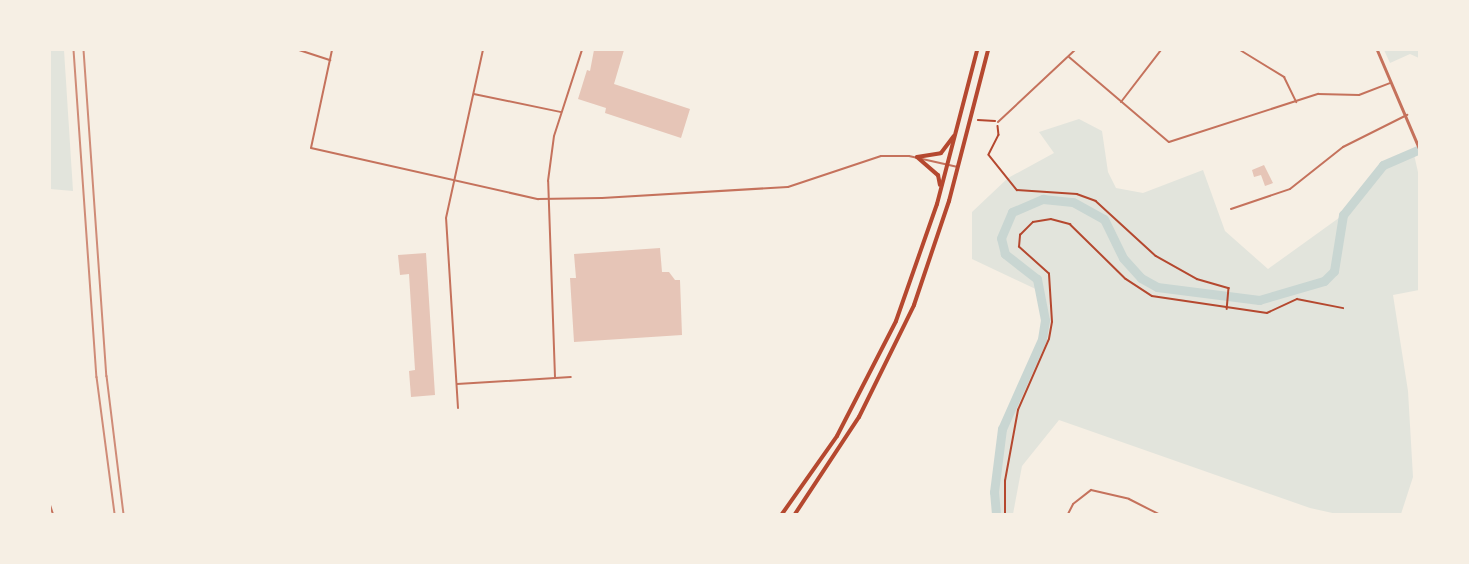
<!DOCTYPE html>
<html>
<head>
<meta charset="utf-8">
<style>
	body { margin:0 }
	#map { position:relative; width:1469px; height:564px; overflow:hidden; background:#f6efe4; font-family:"Asap Condensed",sans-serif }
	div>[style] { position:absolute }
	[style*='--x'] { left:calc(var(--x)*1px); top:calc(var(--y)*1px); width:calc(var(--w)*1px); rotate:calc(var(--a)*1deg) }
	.green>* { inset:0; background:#e2e4dc }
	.river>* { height:9px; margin:-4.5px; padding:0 4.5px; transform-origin:4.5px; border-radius:4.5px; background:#c9d6d2 }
	.building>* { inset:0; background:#e6c5b7 }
	.path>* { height:1.5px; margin:-0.75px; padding:0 0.75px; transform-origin:0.75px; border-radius:0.75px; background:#b5482f }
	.service>* { height:1.5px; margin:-0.75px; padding:0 0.75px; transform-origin:0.75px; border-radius:0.75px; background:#c5725c }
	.minor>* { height:2px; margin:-1px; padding:0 1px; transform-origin:1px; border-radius:1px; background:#c5725c }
	.tertiary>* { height:3px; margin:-1.5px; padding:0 1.5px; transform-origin:1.5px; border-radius:1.5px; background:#c5725c }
	.primary>* { height:4px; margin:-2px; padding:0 2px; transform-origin:2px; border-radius:2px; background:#b5482f }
	.rail>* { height:1.5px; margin:-0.75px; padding:0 0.75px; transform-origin:0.75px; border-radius:0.75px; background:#cf8b77 }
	span { translate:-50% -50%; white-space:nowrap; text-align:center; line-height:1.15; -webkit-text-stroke:6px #f6efe4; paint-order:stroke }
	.frame { position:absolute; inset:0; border:51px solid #f6efe4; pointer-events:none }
</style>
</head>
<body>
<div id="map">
	<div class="green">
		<div style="clip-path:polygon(50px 50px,64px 50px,73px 191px,50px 189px)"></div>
		<div style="clip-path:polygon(1384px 50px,1419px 50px,1419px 58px,1410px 54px,1390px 63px)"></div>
		<div style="clip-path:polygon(1079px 119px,1102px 131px,1108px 172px,1116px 188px,1143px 193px,1203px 170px,1225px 231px,1268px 269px,1343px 215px,1383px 165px,1413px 150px,1420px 181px,1419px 290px,1393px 295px,1408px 391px,1413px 477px,1401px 514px,1337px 514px,1310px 508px,1059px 420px,1022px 466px,1013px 514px,996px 514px,994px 492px,1002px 429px,1042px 339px,1045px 310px,1042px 292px,972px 259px,972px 212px,1008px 178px,1054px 153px,1039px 132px)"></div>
	</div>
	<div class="river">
		<div style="--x:996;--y:514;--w:22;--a:-95"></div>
		<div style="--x:994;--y:492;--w:64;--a:-82.8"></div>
		<div style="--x:1002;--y:429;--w:98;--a:-66"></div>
		<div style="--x:1042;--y:339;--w:19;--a:-81"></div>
		<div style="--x:1045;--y:320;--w:42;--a:-101"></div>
		<div style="--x:1037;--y:279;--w:41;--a:-142"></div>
		<div style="--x:1005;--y:254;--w:16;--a:-104"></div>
		<div style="--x:1001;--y:238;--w:28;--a:-67"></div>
		<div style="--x:1012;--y:212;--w:34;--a:-23"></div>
		<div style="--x:1043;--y:199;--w:30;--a:6"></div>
		<div style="--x:1073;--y:202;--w:35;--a:29"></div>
		<div style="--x:1104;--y:219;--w:43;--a:64"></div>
		<div style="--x:1123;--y:258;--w:27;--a:48"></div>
		<div style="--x:1141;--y:278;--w:18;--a:29"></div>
		<div style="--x:1157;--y:287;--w:103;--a:7.3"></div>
		<div style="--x:1259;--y:300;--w:68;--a:-16.3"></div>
		<div style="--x:1324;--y:281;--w:14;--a:-45"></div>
		<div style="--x:1334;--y:271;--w:57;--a:-80.9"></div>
		<div style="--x:1343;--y:215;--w:64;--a:-51.3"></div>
		<div style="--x:1383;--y:165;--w:40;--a:-23.4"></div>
	</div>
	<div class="building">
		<div style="clip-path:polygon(594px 50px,624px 50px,614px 84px,690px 109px,681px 138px,605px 113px,606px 108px,578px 99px,587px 70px,590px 71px)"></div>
		<div style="clip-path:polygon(1264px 165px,1273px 183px,1265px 186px,1261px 175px,1254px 177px,1252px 170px)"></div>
		<div style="clip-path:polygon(660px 248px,662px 272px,669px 272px,675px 280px,680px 280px,682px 335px,574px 342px,570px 278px,576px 278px,574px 254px)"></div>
		<div style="clip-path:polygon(426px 253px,435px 395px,411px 397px,409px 371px,415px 370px,409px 274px,400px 275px,398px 255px)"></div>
	</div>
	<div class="path">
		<div style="--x:978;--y:120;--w:17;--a:3"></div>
		<div style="--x:998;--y:126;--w:9;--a:84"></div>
		<div style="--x:999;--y:135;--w:22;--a:117"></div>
		<div style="--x:989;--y:155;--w:45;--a:51.3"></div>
		<div style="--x:1017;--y:190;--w:60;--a:3.8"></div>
		<div style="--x:1077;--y:194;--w:20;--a:20"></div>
		<div style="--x:1096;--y:201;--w:81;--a:42.5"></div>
		<div style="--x:1156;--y:256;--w:47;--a:29.3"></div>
		<div style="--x:1197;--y:279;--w:33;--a:16"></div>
		<div style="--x:1229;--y:288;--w:21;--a:95"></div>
		<div style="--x:1005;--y:514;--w:33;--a:-90"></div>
		<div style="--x:1005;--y:481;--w:72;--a:-79.6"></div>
		<div style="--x:1018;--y:410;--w:77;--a:-66.4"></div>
		<div style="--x:1049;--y:339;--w:17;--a:-80"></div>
		<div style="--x:1052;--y:322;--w:48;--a:-93.6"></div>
		<div style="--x:1049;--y:274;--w:40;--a:-138"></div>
		<div style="--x:1019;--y:247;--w:12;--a:-85"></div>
		<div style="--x:1020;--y:235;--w:18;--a:-45"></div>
		<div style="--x:1033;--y:222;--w:18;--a:-9"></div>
		<div style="--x:1051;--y:219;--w:20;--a:15"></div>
		<div style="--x:1070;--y:224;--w:78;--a:44.5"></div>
		<div style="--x:1126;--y:279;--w:31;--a:33"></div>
		<div style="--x:1152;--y:296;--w:116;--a:8.4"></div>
		<div style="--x:1267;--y:313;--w:33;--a:-25"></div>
		<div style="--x:1297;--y:299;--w:47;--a:11.1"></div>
	</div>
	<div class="service">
		<div style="--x:474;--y:94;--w:89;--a:11.7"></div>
	</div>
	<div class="minor">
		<div style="--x:299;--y:50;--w:33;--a:18"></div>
		<div style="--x:332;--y:50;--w:100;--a:102.1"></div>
		<div style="--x:311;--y:148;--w:233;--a:12.7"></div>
		<div style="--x:538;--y:199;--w:64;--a:-0.9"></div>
		<div style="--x:602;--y:198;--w:186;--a:-3.4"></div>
		<div style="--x:788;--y:187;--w:98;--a:-18.4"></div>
		<div style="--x:881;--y:156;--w:28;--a:0"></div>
		<div style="--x:909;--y:156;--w:50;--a:12.7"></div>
		<div style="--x:1240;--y:50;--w:52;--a:31.5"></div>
		<div style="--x:1284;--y:77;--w:28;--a:64"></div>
		<div style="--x:1069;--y:57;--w:131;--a:40.4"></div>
		<div style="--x:1169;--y:142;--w:157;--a:-17.9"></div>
		<div style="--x:1318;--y:94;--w:41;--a:1.4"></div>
		<div style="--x:1359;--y:95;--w:33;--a:-21"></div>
		<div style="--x:1121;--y:102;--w:66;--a:-52.4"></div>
		<div style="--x:998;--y:122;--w:105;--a:-43.1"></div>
		<div style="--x:1231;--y:209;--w:62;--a:-18.7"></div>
		<div style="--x:1290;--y:189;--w:68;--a:-38.4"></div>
		<div style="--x:1343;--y:147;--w:72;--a:-26.6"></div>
		<div style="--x:555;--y:377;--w:196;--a:-92"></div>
		<div style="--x:548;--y:181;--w:45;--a:-82.4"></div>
		<div style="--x:554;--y:136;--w:90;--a:-72"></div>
		<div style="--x:457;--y:384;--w:114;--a:-3.5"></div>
		<div style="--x:458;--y:408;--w:190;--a:-93.6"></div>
		<div style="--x:446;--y:218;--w:172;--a:-77.6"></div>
		<div style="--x:50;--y:505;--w:9;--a:72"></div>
		<div style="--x:1068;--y:514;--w:11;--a:-63"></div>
		<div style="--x:1073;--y:504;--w:23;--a:-38"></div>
		<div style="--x:1091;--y:490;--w:39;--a:13"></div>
		<div style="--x:1129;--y:499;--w:33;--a:27"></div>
	</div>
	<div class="tertiary">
		<div style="--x:1377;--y:50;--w:110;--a:66.9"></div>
	</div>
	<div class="primary">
		<div style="--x:917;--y:157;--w:28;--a:41"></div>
		<div style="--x:938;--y:175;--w:10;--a:79"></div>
		<div style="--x:917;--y:157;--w:24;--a:-9"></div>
		<div style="--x:941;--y:153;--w:21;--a:-53"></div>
		<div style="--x:782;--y:514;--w:95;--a:-54.8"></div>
		<div style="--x:837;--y:436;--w:129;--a:-62.8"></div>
		<div style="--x:896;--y:321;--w:124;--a:-70.7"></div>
		<div style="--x:937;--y:204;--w:159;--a:-75.4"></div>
		<div style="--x:795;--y:514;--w:116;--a:-56.6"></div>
		<div style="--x:859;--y:417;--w:125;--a:-63.8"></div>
		<div style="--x:914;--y:305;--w:110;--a:-71.4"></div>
		<div style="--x:949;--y:201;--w:156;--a:-75.5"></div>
	</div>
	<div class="rail">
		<div style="--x:74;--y:50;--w:328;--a:86"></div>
		<div style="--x:97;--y:377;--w:138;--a:82.5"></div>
		<div style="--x:84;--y:50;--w:327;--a:86"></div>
		<div style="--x:107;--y:376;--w:139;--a:83"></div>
	</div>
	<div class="frame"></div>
</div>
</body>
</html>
